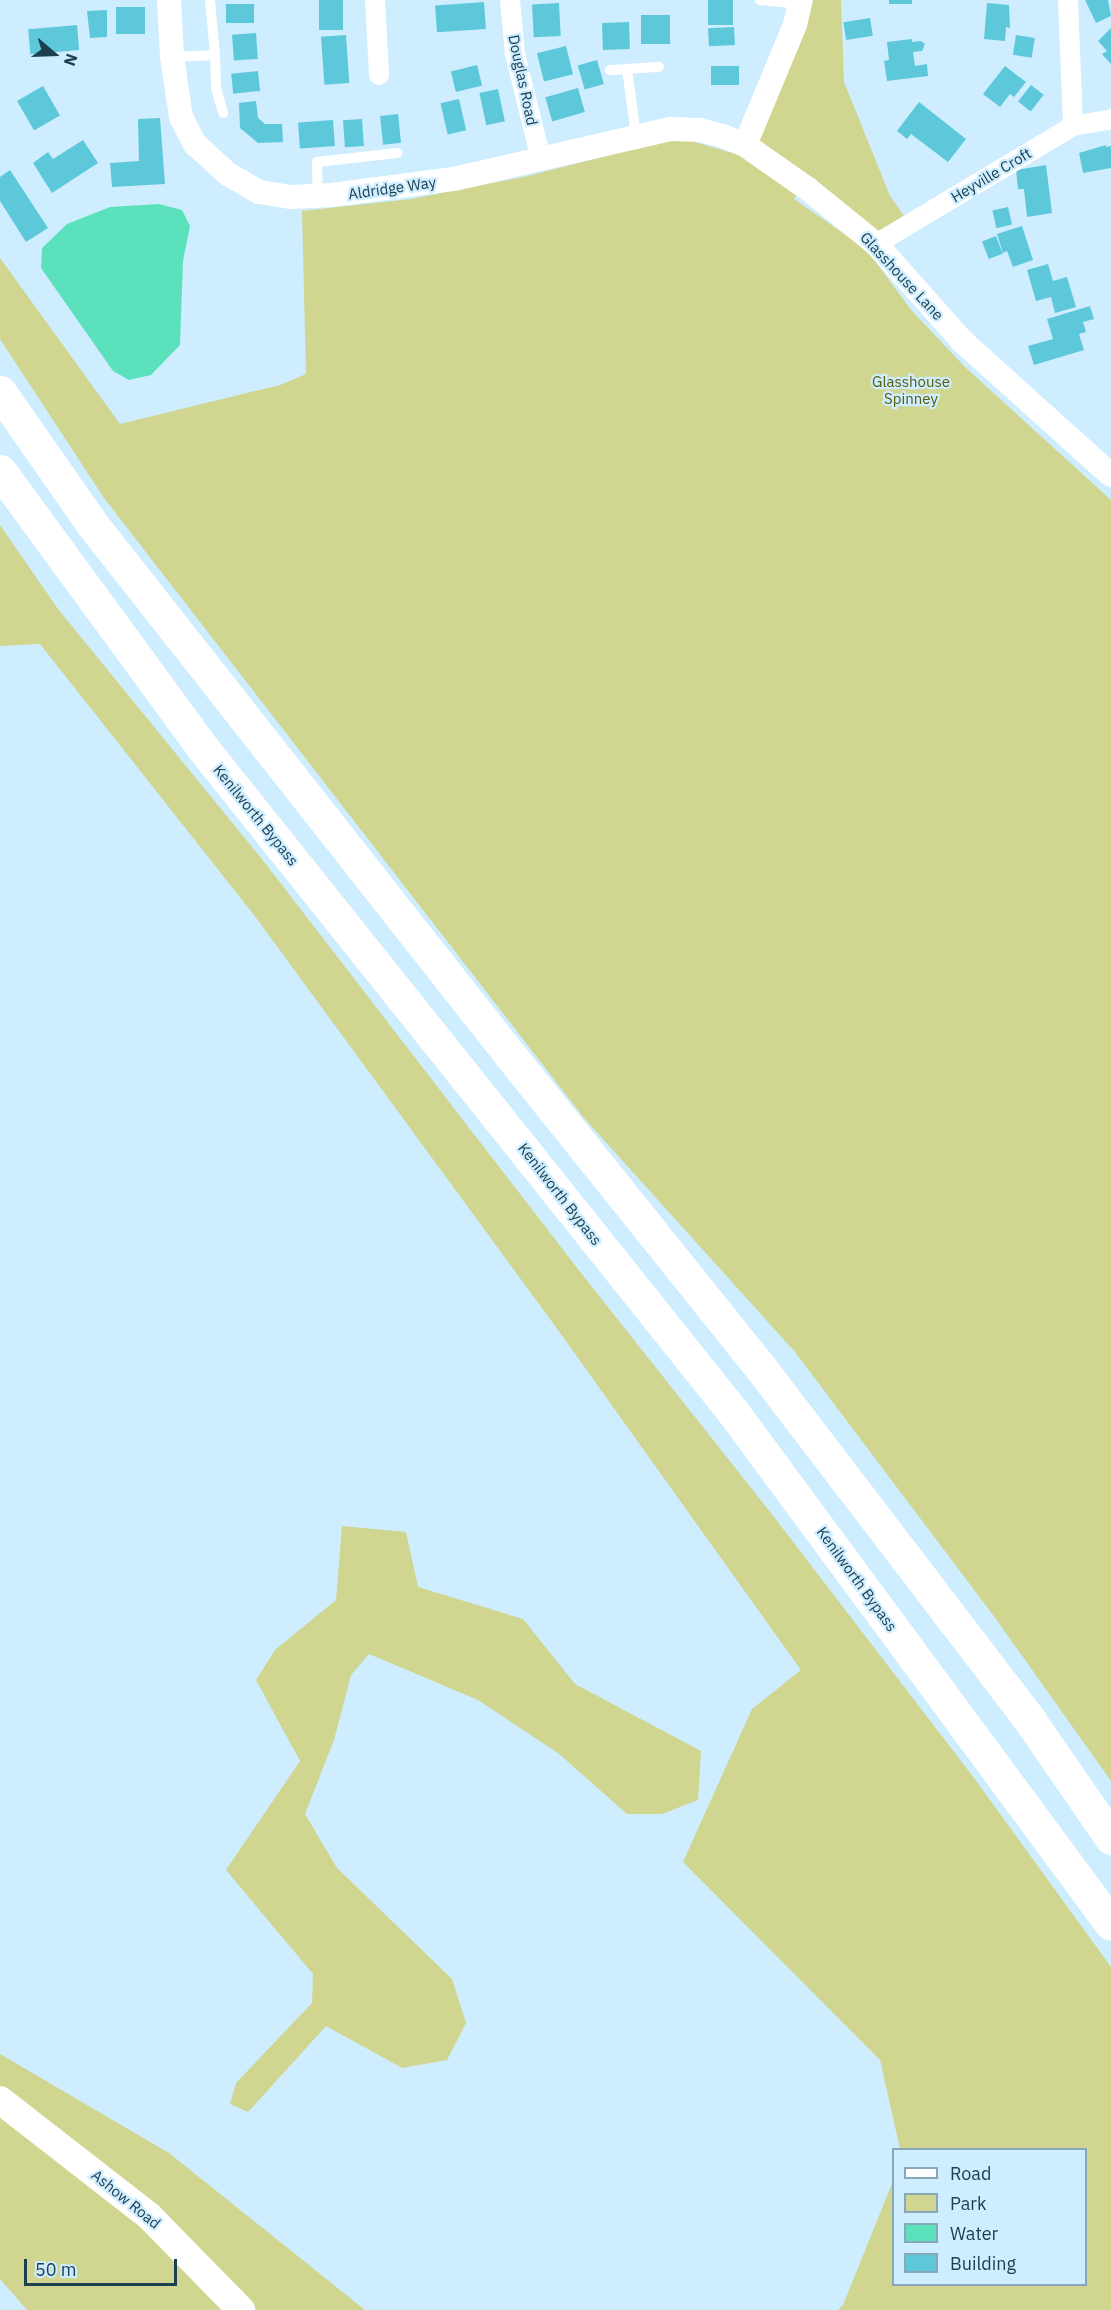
<!DOCTYPE html>
<html>
<head>
<meta charset="utf-8">
<style>
	body { margin:0 }
	#map { position:relative; width:1111px; height:2310px; overflow:hidden; background:#ceedfe; font-family:"IBM Plex Sans",sans-serif }
	div>[style] { position:absolute }
	[style*='--x'] { left:calc(var(--x)*1px); top:calc(var(--y)*1px); width:calc(var(--w)*1px); rotate:calc(var(--a)*1deg) }
	.green>* { inset:0; background:#d0d58f }
	.water>* { inset:0; background:#5be2bc }
	.building>* { inset:0; background:#5ec8db; transform-origin:0 0 }
	.service>* { height:10px; margin:-5px; padding:0 5px; transform-origin:5px; border-radius:5px; background:#fff }
	.minor>* { height:20px; margin:-10px; padding:0 10px; transform-origin:10px; border-radius:10px; background:#fff }
	.tertiary>* { height:24px; margin:-12px; padding:0 12px; transform-origin:12px; border-radius:12px; background:#fff }
	.secondary>* { height:28px; margin:-14px; padding:0 14px; transform-origin:14px; border-radius:14px; background:#fff }
	.trunk>* { height:33px; margin:-16.5px; padding:0 16.5px; transform-origin:16.5px; border-radius:16.5px; background:#fff }
	span { translate:-50% -50%; white-space:nowrap; text-align:center; line-height:1.15; -webkit-text-stroke:4.5px #ceedfe; paint-order:stroke }
	.street-label { font-size:15px; color:#1d4051 }
	.park-label { font-size:15px; color:#575a06 }
	.legend { position:absolute; left:892px; top:2148px; width:195px; height:138px; box-sizing:border-box; background:#ceedfe; border:2px solid #87a8b9; margin:0; padding:8px 10px; list-style:none; font-size:18px; color:#1d4051 }
	.legend li { display:flex; align-items:center; gap:12px; height:30px }
	.legend b { width:30px; border:2px solid #87a8b9 }
	.north { position:absolute; left:24px; top:24px; width:60px; height:60px; -webkit-text-stroke:4px #ceedfe; paint-order:stroke; rotate:109deg; font-size:16px; font-weight:700; line-height:24px; text-align:center; color:#1d4051 }
	.north::after { content:''; display:block; margin:auto; width:21px; height:27px; background:#1d4051; clip-path:polygon(50% 0,100% 100%,50% 72%,0 100%) }
	.scale { position:absolute; left:24px; top:2259px; width:153px; height:27px; box-sizing:border-box; border:3px solid #1d4051; border-top:0; padding-left:8px; font-size:18px; line-height:21px; white-space:nowrap; color:#1d4051; -webkit-text-stroke:4px #ceedfe; paint-order:stroke }
</style>
</head>
<body>
<div id="map">
	<div class="green">
		<div style="clip-path:polygon(802px 0,841px 0,844px 82px,890px 196px,909px 223px,876px 244px,745px 145px)"></div>
		<div style="clip-path:polygon(672px 139px,691px 141px,746px 157px,799px 191px,794px 199px,866px 249px,912px 311px,965px 367px,1111px 500px,1111px 1781px,993px 1615px,795px 1352px,584px 1118px,104px 498px,0 339px,0 258px,120px 424px,280px 385px,306px 374px,302px 211px,411px 199px,528px 176px)"></div>
		<div style="clip-path:polygon(0 525px,58px 609px,265px 863px,581px 1273px,774px 1517px,974px 1778px,1111px 1967px,1111px 2310px,838px 2310px,843px 2305px,893px 2181px,894px 2284px,1086px 2284px,1086px 2150px,900px 2149px,880px 2060px,683px 1862px,752px 1709px,801px 1670px,558px 1330px,254px 915px,40px 644px,0 646px)"></div>
		<div style="clip-path:polygon(342px 1526px,406px 1532px,418px 1587px,523px 1619px,575px 1684px,701px 1751px,698px 1800px,662px 1814px,627px 1814px,558px 1753px,478px 1700px,369px 1654px,351px 1675px,334px 1740px,305px 1814px,337px 1868px,452px 1979px,466px 2023px,447px 2060px,402px 2068px,326px 2026px,248px 2112px,230px 2104px,236px 2083px,312px 2003px,313px 1974px,226px 1870px,300px 1761px,256px 1680px,275px 1650px,336px 1600px)"></div>
		<div style="clip-path:polygon(0 2054px,169px 2153px,365px 2310px,27px 2310px,0 2279px)"></div>
	</div>
	<div class="water">
		<div style="clip-path:polygon(159px 204px,182px 210px,190px 226px,183px 261px,180px 345px,151px 375px,129px 380px,113px 371px,41px 268px,42px 248px,67px 224px,110px 207px)"></div>
	</div>
	<div class="building">
		<div style="left:319px;top:0;width:24px;height:30px"></div>
		<div style="left:708px;top:0;width:25px;height:25px"></div>
		<div style="left:889px;top:0;width:23px;height:4px"></div>
		<div style="clip-path:polygon(1085px 0,1108px 0,1111px 16px,1096px 23px)"></div>
		<div style="left:484px;top:2px;width:27px;height:49px;rotate:86deg"></div>
		<div style="left:559px;top:3px;width:33px;height:27px;rotate:87deg"></div>
		<div style="clip-path:polygon(987px 3px,1009px 5px,1010px 28px,1006px 27px,1005px 41px,984px 39px)"></div>
		<div style="left:254px;top:4px;width:19px;height:28px;rotate:90deg"></div>
		<div style="left:145px;top:7px;width:27px;height:29px;rotate:90deg"></div>
		<div style="clip-path:polygon(107px 10px,107px 37px,90px 38px,87px 11px)"></div>
		<div style="left:670px;top:15px;width:29px;height:29px;rotate:90deg"></div>
		<div style="left:870px;top:18px;width:18px;height:27px;rotate:81deg"></div>
		<div style="left:629px;top:22px;width:27px;height:27px;rotate:88deg"></div>
		<div style="left:77px;top:25px;width:25px;height:49px;rotate:85deg"></div>
		<div style="left:734px;top:27px;width:18px;height:26px;rotate:87deg"></div>
		<div style="clip-path:polygon(1111px 28px,1111px 64px,1102px 54px,1107px 51px,1098px 41px)"></div>
		<div style="left:256px;top:33px;width:26px;height:24px;rotate:86deg"></div>
		<div style="left:346px;top:35px;width:48px;height:25px;rotate:86deg"></div>
		<div style="left:1016px;top:35px;width:19px;height:20px;rotate:9deg"></div>
		<div style="clip-path:polygon(912px 39px,912px 42px,921px 41px,925px 44px,922px 51px,913px 52px,915px 66px,927px 64px,928px 76px,887px 81px,884px 61px,889px 60px,887px 42px)"></div>
		<div style="left:566px;top:46px;width:29px;height:30px;rotate:76deg"></div>
		<div style="left:597px;top:60px;width:25px;height:20px;rotate:74deg"></div>
		<div style="left:477px;top:65px;width:21px;height:27px;rotate:76deg"></div>
		<div style="left:739px;top:66px;width:19px;height:28px;rotate:90deg"></div>
		<div style="clip-path:polygon(1005px 66px,1026px 82px,1014px 97px,1010px 94px,1000px 107px,983px 94px)"></div>
		<div style="left:258px;top:71px;width:20px;height:27px;rotate:84deg"></div>
		<div style="left:1031px;top:85px;width:16px;height:21px;rotate:38deg"></div>
		<div style="left:43px;top:86px;width:34px;height:30px;rotate:60deg"></div>
		<div style="left:578px;top:88px;width:25px;height:34px;rotate:74deg"></div>
		<div style="left:498px;top:89px;width:33px;height:19px;rotate:78deg"></div>
		<div style="left:459px;top:99px;width:32px;height:19px;rotate:77deg"></div>
		<div style="clip-path:polygon(256px 101px,258px 118px,265px 124px,282px 124px,283px 142px,258px 143px,240px 128px,239px 103px)"></div>
		<div style="clip-path:polygon(919px 102px,966px 139px,948px 162px,911px 134px,907px 139px,897px 131px)"></div>
		<div style="left:398px;top:114px;width:29px;height:18px;rotate:84deg"></div>
		<div style="clip-path:polygon(160px 118px,165px 184px,112px 187px,110px 163px,139px 161px,138px 119px)"></div>
		<div style="left:362px;top:119px;width:27px;height:19px;rotate:86deg"></div>
		<div style="left:333px;top:120px;width:26px;height:35px;rotate:86deg"></div>
		<div style="clip-path:polygon(83px 140px,98px 163px,52px 193px,33px 163px,48px 152px,53px 159px)"></div>
		<div style="clip-path:polygon(1106px 145px,1106px 147px,1111px 146px,1111px 168px,1083px 173px,1079px 153px)"></div>
		<div style="clip-path:polygon(1046px 165px,1052px 213px,1027px 217px,1024px 189px,1018px 189px,1016px 170px)"></div>
		<div style="clip-path:polygon(10px 170px,48px 228px,26px 242px,0 201px,0 177px)"></div>
		<div style="left:1008px;top:207px;width:18px;height:16px;rotate:77deg"></div>
		<div style="clip-path:polygon(1022px 226px,1033px 260px,1013px 267px,1007px 251px,1003px 253px,997px 234px)"></div>
		<div style="left:996px;top:236px;width:19px;height:15px;rotate:69deg"></div>
		<div style="clip-path:polygon(1048px 264px,1053px 281px,1067px 277px,1076px 307px,1055px 313px,1051px 297px,1036px 301px,1027px 270px)"></div>
		<div style="clip-path:polygon(1090px 306px,1094px 319px,1083px 322px,1086px 332px,1079px 334px,1084px 350px,1034px 365px,1028px 346px,1053px 339px,1047px 319px)"></div>
	</div>
	<div class="service">
		<div style="--x:760;--y:0;--w:41;--a:5.6"></div>
		<div style="--x:215;--y:55;--w:33;--a:88"></div>
		<div style="--x:216;--y:88;--w:26;--a:74"></div>
		<div style="--x:172;--y:57;--w:43;--a:-2.7"></div>
		<div style="--x:215;--y:55;--w:55;--a:-95.2"></div>
		<div style="--x:610;--y:70;--w:17;--a:-3"></div>
		<div style="--x:636;--y:135;--w:67;--a:-97.8"></div>
		<div style="--x:627;--y:69;--w:32;--a:-4"></div>
		<div style="--x:318;--y:195;--w:33;--a:-92"></div>
		<div style="--x:317;--y:162;--w:81;--a:-6.4"></div>
	</div>
	<div class="minor">
		<div style="--x:375;--y:0;--w:75;--a:86.9"></div>
		<div style="--x:510;--y:0;--w:54;--a:84.7"></div>
		<div style="--x:515;--y:54;--w:108;--a:76.1"></div>
		<div style="--x:1068;--y:0;--w:126;--a:87.7"></div>
		<div style="--x:876;--y:244;--w:230;--a:-30.9"></div>
		<div style="--x:1073;--y:126;--w:39;--a:-10"></div>
	</div>
	<div class="tertiary">
		<div style="--x:169;--y:0;--w:57;--a:87"></div>
		<div style="--x:172;--y:57;--w:61;--a:81.5"></div>
		<div style="--x:181;--y:117;--w:30;--a:63"></div>
		<div style="--x:195;--y:144;--w:45;--a:42.3"></div>
		<div style="--x:228;--y:174;--w:36;--a:30"></div>
		<div style="--x:259;--y:192;--w:33;--a:9"></div>
		<div style="--x:292;--y:197;--w:40;--a:-2.9"></div>
		<div style="--x:332;--y:195;--w:123;--a:-7.5"></div>
		<div style="--x:454;--y:179;--w:222;--a:-13"></div>
		<div style="--x:670;--y:129;--w:30;--a:2"></div>
		<div style="--x:700;--y:130;--w:24;--a:15"></div>
		<div style="--x:723;--y:136;--w:24;--a:22"></div>
		<div style="--x:745;--y:145;--w:77;--a:34.9"></div>
		<div style="--x:808;--y:189;--w:87;--a:39"></div>
		<div style="--x:876;--y:244;--w:130;--a:48.4"></div>
		<div style="--x:962;--y:341;--w:200;--a:42"></div>
		<div style="--x:745;--y:145;--w:130;--a:-67.4"></div>
		<div style="--x:795;--y:25;--w:26;--a:-77"></div>
	</div>
	<div class="secondary">
		<div style="--x:0;--y:2100;--w:189;--a:37.9"></div>
		<div style="--x:149;--y:2216;--w:132;--a:45.6"></div>
	</div>
	<div class="trunk">
		<div style="--x:0;--y:392;--w:161;--a:55.1"></div>
		<div style="--x:92;--y:524;--w:676;--a:51.79"></div>
		<div style="--x:510;--y:1055;--w:400;--a:51.3"></div>
		<div style="--x:760;--y:1367;--w:447;--a:52.6"></div>
		<div style="--x:1031;--y:1722;--w:141;--a:55.4"></div>
		<div style="--x:0;--y:471;--w:347;--a:53.8"></div>
		<div style="--x:205;--y:751;--w:846;--a:51.38"></div>
		<div style="--x:733;--y:1412;--w:636;--a:53.56"></div>
	</div>
	<div class="street-label">
		<span style="left:523px;top:80px;rotate:78deg">Douglas Road</span>
		<span style="left:991px;top:175px;rotate:-31deg">Heyville Croft</span>
		<span style="left:392px;top:188px;rotate:-8deg">Aldridge Way</span>
		<span style="left:902px;top:276px;rotate:47deg">Glasshouse Lane</span>
		<span style="left:256px;top:815px;rotate:51deg">Kenilworth Bypass</span>
		<span style="left:560px;top:1194px;rotate:52deg">Kenilworth Bypass</span>
		<span style="left:857px;top:1579px;rotate:54deg">Kenilworth Bypass</span>
		<span style="left:126px;top:2199px;rotate:39deg">Ashow Road</span>
	</div>
	<div class="park-label">
		<span style="left:911px;top:390px">Glasshouse<br>Spinney</span>
	</div>
	<ul class="legend">
	<li><b style="height:8px;background:#fff"></b>Road</li>
	<li><b style="height:16px;background:#d0d58f"></b>Park</li>
	<li><b style="height:16px;background:#5be2bc"></b>Water</li>
	<li><b style="height:16px;background:#5ec8db"></b>Building</li>
	</ul>
	<div class="north">N</div>
	<div class="scale">50 m</div>
</div>
</body>
</html>
